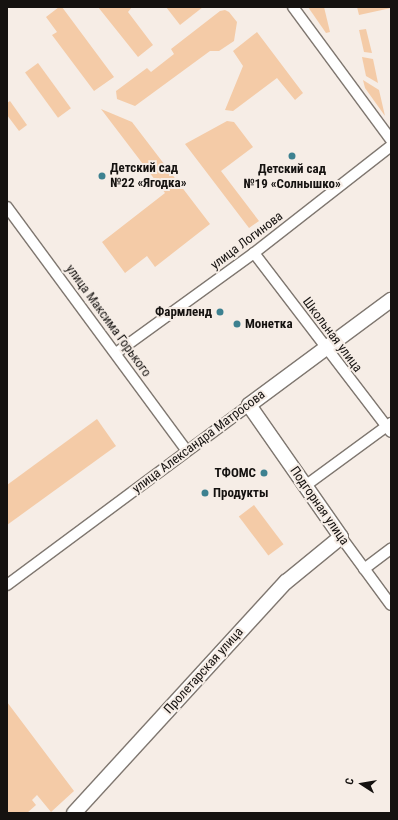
<!DOCTYPE html>
<html>
<head>
<meta charset="utf-8">
<style>
	body { margin:0 }
	#map { position:relative; width:398px; height:820px; overflow:hidden; background:#f6ede6; font-family:"Roboto Condensed",sans-serif }
	div>[style] { position:absolute }
	[style*='--x'] { left:calc(var(--x)*1px); top:calc(var(--y)*1px); width:calc(var(--w)*1px); rotate:calc(var(--a)*1deg) }
	.green>* { inset:0; background:#f4cba7; transform-origin:0 0 }
	.roads { filter:drop-shadow(1px 0 #7f7770) drop-shadow(-1px 0 #7f7770) drop-shadow(0 1px #7f7770) drop-shadow(0 -1px #7f7770) }
	.street>* { height:10px; margin:-5px; padding:0 5px; transform-origin:5px; border-radius:5px; background:#fff }
	.secondary>* { height:14px; margin:-7px; padding:0 7px; transform-origin:7px; border-radius:7px; background:#fff }
	.dots>* { width:11px; height:11px; translate:-50% -50%; box-sizing:border-box; border:2px solid #f6ede6; border-radius:50% }
	span { translate:-50% -50%; white-space:nowrap; text-align:center; line-height:1.15; -webkit-text-stroke:4px #f6ede6; paint-order:stroke }
	.poi-label { font-size:13px; color:#151210; font-weight:700 }
	.left { translate:0 -50%; text-align:left }
	.right { translate:-100% -50%; text-align:right }
	.street-label { font-size:13px; color:#151210 }
	.frame { position:absolute; inset:0; border:8px solid #151210; pointer-events:none }
	.north { position:absolute; left:342px; top:764px; width:40px; height:40px; -webkit-text-stroke:3px #f6ede6; paint-order:stroke; rotate:282deg; font-size:11px; font-weight:700; line-height:16px; text-align:center; color:#151210 }
	.north::after { content:''; display:block; margin:auto; width:14px; height:18px; background:#151210; clip-path:polygon(50% 0,100% 100%,50% 72%,0 100%) }
</style>
</head>
<body>
<div id="map">
	<div class="green">
		<div style="clip-path:polygon(59px 7px,62px 7px,114px 77px,94px 91px,52px 35px,57px 32px,46px 17px)"></div>
		<div style="clip-path:polygon(98px 7px,132px 7px,128px 12px,153px 45px,138px 57px)"></div>
		<div style="clip-path:polygon(166px 7px,203px 7px,180px 25px)"></div>
		<div style="clip-path:polygon(308px 7px,324px 7px,330px 32px,326px 33px)"></div>
		<div style="clip-path:polygon(357px 7px,391px 7px,391px 8px,359px 15px)"></div>
		<div style="clip-path:polygon(225px 10px,229px 12px,237px 22px,234px 41px,219px 51px,210px 51px,135px 106px,117px 99px,116px 91px,147px 68px,151px 72px,174px 54px,171px 49px,220px 11px)"></div>
		<div style="clip-path:polygon(366px 29px,372px 53px,364px 52px,359px 30px)"></div>
		<div style="clip-path:polygon(257px 32px,303px 93px,295px 100px,277px 78px,233px 111px,225px 110px,243px 66px,233px 51px)"></div>
		<div style="clip-path:polygon(362px 57px,373px 59px,378px 83px,366px 76px)"></div>
		<div style="left:38px;top:63px;width:56px;height:16px;rotate:54deg"></div>
		<div style="clip-path:polygon(363px 80px,379px 90px,385px 116px,365px 88px)"></div>
		<div style="clip-path:polygon(10px 101px,27px 125px,19px 131px,7px 115px,7px 103px)"></div>
		<div style="clip-path:polygon(101px 109px,132px 122px,210px 224px,155px 267px,147px 256px,125px 273px,102px 242px,165px 193px)"></div>
		<div style="clip-path:polygon(227px 121px,234px 122px,253px 147px,221px 171px,259px 221px,249px 228px,185px 144px)"></div>
		<div style="clip-path:polygon(97px 419px,116px 446px,7px 525px,7px 485px)"></div>
		<div style="left:254px;top:505px;width:49px;height:19px;rotate:53deg"></div>
		<div style="clip-path:polygon(7px 702px,74px 791px,51px 812px,37px 795px,32px 800px,36px 805px,27px 813px,7px 813px)"></div>
	</div>
	<div class="roads">
		<div class="street">
			<div style="--x:293;--y:7;--w:165;--a:53.6"></div>
			<div style="--x:7;--y:207;--w:303;--a:53.6"></div>
			<div style="--x:254;--y:253;--w:225;--a:52.6"></div>
			<div style="--x:116;--y:353;--w:170;--a:-35.9"></div>
			<div style="--x:254;--y:253;--w:174;--a:-38"></div>
			<div style="--x:305;--y:486;--w:107;--a:-36.2"></div>
			<div style="--x:341;--y:537;--w:84;--a:53.7"></div>
			<div style="--x:364;--y:569;--w:34;--a:-37"></div>
			<div style="--x:7;--y:585;--w:302;--a:-36.6"></div>
		</div>
		<div class="secondary">
			<div style="--x:74;--y:813;--w:314;--a:-47.5"></div>
			<div style="--x:286;--y:582;--w:71;--a:-39.3"></div>
			<div style="--x:341;--y:537;--w:161;--a:-124.9"></div>
			<div style="--x:249;--y:405;--w:177;--a:-36.5"></div>
		</div>
	</div>
	<div class="dots">
		<div style="left:292px;top:156px;background:#3d8190"></div>
		<div style="left:102px;top:176px;background:#3d8190"></div>
		<div style="left:220px;top:312px;background:#3d8190"></div>
		<div style="left:237px;top:324px;background:#3d8190"></div>
		<div style="left:264px;top:473px;background:#3d8190"></div>
		<div style="left:205px;top:493px;background:#3d8190"></div>
	</div>
	<div class="poi-label">
		<span class="left" style="left:110px;top:176px">Детский сад<br>№22 «Ягодка»</span>
		<span style="left:292px;top:177px">Детский сад<br>№19 «Солнышко»</span>
		<span class="right" style="left:212px;top:312px">Фармленд</span>
		<span class="left" style="left:245px;top:324px">Монетка</span>
		<span class="right" style="left:256px;top:473px">ТФОМС</span>
		<span class="left" style="left:213px;top:493px">Продукты</span>
	</div>
	<div class="street-label">
		<span style="left:247px;top:241px;rotate:-37deg">улица Логинова</span>
		<span style="left:108px;top:321px;rotate:54deg">улица Максима Горького</span>
		<span style="left:332px;top:335px;rotate:53deg">Школьная улица</span>
		<span style="left:199px;top:442px;rotate:-37deg">улица Александра Матросова</span>
		<span style="left:319px;top:506px;rotate:55deg">Подгорная улица</span>
		<span style="left:204px;top:671px;rotate:-48deg">Пролетарская улица</span>
	</div>
	<div class="frame"></div>
	<div class="north">С</div>
</div>
</body>
</html>
